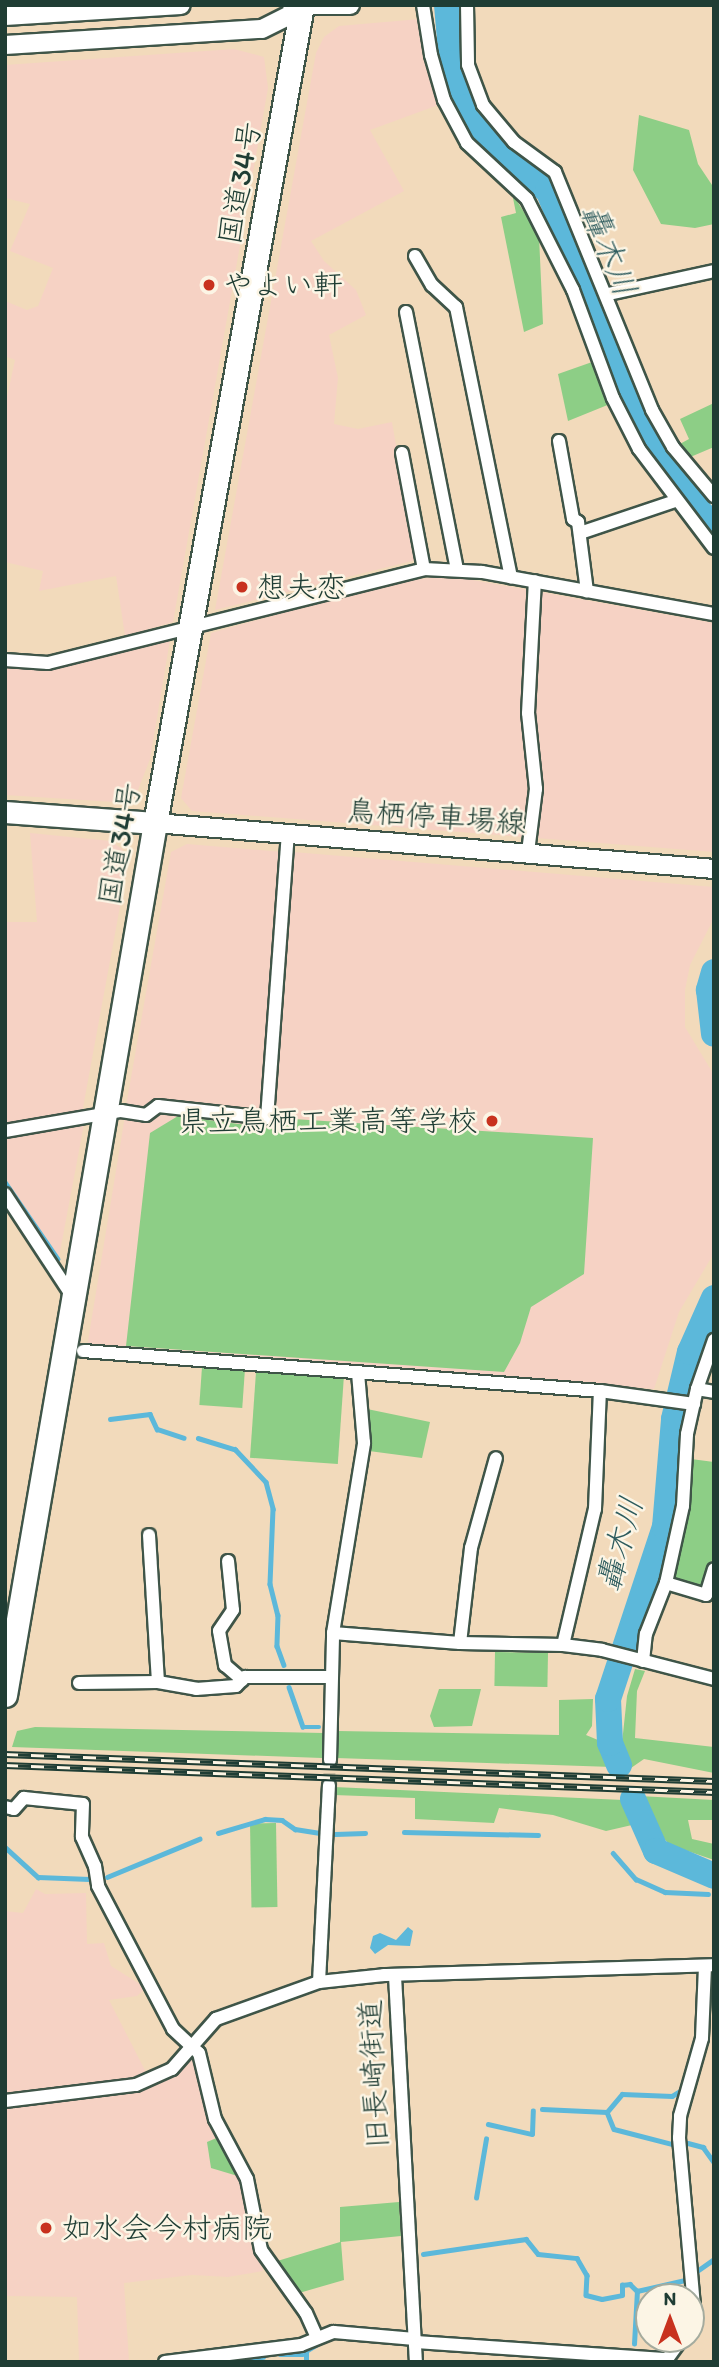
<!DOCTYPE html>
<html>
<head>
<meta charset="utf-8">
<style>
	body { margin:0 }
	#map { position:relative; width:719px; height:2367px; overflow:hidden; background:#f2dabb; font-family:Itim,"Klee One",sans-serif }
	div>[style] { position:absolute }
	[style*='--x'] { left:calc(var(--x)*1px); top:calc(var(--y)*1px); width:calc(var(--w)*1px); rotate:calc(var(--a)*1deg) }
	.built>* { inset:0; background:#f6d2c4 }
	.green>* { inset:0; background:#8dce86; transform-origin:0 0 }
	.water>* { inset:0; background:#5cb8da }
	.stream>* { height:4.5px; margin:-2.25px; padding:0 2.25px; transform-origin:2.25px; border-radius:2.25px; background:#5cb8da }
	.river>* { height:26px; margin:-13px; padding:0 13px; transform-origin:13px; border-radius:13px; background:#5cb8da }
	.street-tunnel>* { height:12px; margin-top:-6px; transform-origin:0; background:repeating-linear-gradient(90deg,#c8bba0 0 12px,transparent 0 18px) }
	.roads { filter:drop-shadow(2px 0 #3f5548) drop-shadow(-2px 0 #3f5548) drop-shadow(0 2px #3f5548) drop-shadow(0 -2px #3f5548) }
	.street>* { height:12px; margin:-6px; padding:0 6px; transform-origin:6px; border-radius:6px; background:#fff }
	.secondary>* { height:18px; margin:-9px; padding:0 9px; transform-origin:9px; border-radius:9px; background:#fff }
	.primary>* { height:21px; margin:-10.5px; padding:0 10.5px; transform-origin:10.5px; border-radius:10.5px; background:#fff }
	.highway>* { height:23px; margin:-11.5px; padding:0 11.5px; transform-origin:11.5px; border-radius:11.5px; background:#fff }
	.rail>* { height:7px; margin-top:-3.5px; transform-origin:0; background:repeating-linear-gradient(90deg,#fcf5e5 0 13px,#1f3d34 0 26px); box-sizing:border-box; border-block:2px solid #1f3d34 }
	.dots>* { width:19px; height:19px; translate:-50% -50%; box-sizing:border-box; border:4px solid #fcf5e5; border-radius:50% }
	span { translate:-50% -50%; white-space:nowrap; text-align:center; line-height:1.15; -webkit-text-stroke:5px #fcf5e5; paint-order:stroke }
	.street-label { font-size:30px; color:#1f3d34 }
	.poi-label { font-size:30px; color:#1f3d34 }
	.left { translate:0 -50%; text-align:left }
	.right { translate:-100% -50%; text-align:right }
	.water-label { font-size:32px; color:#2e5c5e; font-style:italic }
	.frame { position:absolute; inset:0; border:7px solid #1f3d34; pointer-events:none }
	.north { position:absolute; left:635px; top:2283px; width:70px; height:70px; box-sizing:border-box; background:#fcf5e5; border:2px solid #a4ab9e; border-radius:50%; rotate:0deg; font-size:19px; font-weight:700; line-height:28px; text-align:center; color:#1f3d34 }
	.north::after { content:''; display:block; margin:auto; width:24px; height:32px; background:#c8321e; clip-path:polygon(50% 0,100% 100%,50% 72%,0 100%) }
</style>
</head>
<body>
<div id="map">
	<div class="built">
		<div style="clip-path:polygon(420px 19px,441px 104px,370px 130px,404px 191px,311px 241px,324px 261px,356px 290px,366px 315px,329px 335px,338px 378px,334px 424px,358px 429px,392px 422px,416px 560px,215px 610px,316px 53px,324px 37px,339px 26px)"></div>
		<div style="clip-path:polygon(234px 49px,264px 57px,268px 88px,173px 622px,125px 636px,116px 576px,39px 591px,43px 571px,5px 562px,5px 406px,15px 360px,5px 356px,5px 301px,27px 310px,38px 306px,53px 268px,10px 251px,30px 204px,5px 198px,5px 65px)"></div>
		<div style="clip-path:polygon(450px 576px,714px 623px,714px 852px,192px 811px,181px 798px,211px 633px,392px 582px)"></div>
		<div style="clip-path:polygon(170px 640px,150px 759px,138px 790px,127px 800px,114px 802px,5px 795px,5px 665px,53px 670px)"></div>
		<div style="clip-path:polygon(30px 833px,111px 841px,122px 849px,128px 863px,82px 1113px,5px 1123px,5px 922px,37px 922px)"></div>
		<div style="clip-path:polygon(187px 844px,283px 852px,265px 1115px,126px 1106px,171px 852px)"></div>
		<div style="clip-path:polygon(293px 852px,714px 887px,714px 918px,690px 965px,685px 990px,685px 1027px,714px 1075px,714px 1253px,679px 1312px,654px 1389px,87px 1347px,125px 1116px,161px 1111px,270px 1123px)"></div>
		<div style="clip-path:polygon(84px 1124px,59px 1257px,5px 1179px,5px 1137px)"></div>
		<div style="clip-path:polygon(36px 1889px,45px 1894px,86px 1893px,87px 1944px,104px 1943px,111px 1966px,146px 1988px,137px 1996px,109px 2000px,152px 2084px,176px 2073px,194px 2053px,241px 2177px,263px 2271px,228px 2277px,192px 2275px,124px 2283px,129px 2361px,79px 2362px,77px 2297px,5px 2296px,5px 1911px,23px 1913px)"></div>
	</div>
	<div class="green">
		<div style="clip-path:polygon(639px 115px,689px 130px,698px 164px,714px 188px,714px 224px,695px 228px,661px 224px,633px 170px)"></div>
		<div style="clip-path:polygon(512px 193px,539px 236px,543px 324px,524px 332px,501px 217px,516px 213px)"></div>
		<div style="clip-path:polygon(595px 361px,610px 404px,568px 421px,558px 374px)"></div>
		<div style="clip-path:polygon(714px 403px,714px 447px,688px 458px,678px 445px,689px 439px,680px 419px)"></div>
		<div style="clip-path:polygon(178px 1116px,276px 1129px,277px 1118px,593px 1138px,584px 1274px,531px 1307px,520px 1343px,504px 1372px,126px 1346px,150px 1133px)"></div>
		<div style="left:202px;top:1367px;width:43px;height:38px;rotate:4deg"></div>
		<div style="left:256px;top:1372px;width:88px;height:86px;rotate:4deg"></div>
		<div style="clip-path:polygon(367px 1409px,430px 1422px,422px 1458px,369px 1451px)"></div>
		<div style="clip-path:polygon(691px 1459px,714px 1462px,714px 1553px,704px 1587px,673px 1577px,688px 1517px)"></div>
		<div style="left:495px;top:1652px;width:53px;height:34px;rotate:1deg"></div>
		<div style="clip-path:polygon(635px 1669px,645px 1671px,637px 1691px,635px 1738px,714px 1747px,714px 1773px,644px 1759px,631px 1768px,622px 1743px,627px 1696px)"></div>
		<div style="clip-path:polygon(439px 1689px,481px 1689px,472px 1726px,434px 1727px,430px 1716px)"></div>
		<div style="clip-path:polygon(593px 1699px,592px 1726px,586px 1735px,605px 1743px,613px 1767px,336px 1758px,338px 1731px,559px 1735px,559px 1700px)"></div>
		<div style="clip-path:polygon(35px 1727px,323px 1733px,322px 1758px,12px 1747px,17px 1731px)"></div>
		<div style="clip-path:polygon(334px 1787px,623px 1800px,632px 1825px,606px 1831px,553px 1815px,499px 1808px,494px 1823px,415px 1819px,415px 1798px,334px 1795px)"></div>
		<div style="clip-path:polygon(639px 1796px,714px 1800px,714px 1820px,688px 1820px,692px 1839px,714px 1844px,714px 1860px,670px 1845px,655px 1829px)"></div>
		<div style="left:276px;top:1823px;width:84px;height:26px;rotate:89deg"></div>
		<div style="clip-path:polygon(219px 2137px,241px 2177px,211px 2168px,207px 2142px)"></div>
		<div style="clip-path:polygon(399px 2202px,401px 2236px,341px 2242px,344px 2280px,299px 2293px,274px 2262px,340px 2242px,340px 2207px)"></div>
	</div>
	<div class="water">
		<div style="clip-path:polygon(408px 1927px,413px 1931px,410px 1946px,388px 1945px,375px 1954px,370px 1948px,373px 1936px,380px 1933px,396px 1940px)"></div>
	</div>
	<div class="stream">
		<div style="--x:5;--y:1182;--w:93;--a:55.5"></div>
		<div style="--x:110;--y:1419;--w:40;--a:-7.1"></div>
		<div style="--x:150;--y:1414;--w:17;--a:65"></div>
		<div style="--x:157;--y:1429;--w:28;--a:18"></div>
		<div style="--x:198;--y:1438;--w:39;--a:17"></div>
		<div style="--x:235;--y:1449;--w:45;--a:46.8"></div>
		<div style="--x:266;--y:1482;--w:28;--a:75"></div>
		<div style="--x:273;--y:1509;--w:75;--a:92.3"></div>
		<div style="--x:270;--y:1584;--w:32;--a:76"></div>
		<div style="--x:278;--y:1615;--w:31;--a:92"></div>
		<div style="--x:277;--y:1646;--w:20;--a:70"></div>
		<div style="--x:289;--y:1687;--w:42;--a:70.7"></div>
		<div style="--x:303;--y:1727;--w:16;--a:0"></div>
		<div style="--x:404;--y:1832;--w:134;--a:1.3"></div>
		<div style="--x:218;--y:1833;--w:49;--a:-16.6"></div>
		<div style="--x:265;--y:1819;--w:17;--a:3"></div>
		<div style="--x:282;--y:1820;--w:16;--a:35"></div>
		<div style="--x:295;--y:1829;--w:25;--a:9"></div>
		<div style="--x:335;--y:1834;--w:30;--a:-2"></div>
		<div style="--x:5;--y:1847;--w:45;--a:42.3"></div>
		<div style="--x:38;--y:1877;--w:51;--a:2.2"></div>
		<div style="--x:613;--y:1853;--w:35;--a:49"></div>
		<div style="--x:636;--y:1879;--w:32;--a:24"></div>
		<div style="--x:665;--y:1892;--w:43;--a:2.7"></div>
		<div style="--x:107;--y:1877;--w:100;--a:-22.4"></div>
		<div style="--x:542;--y:2109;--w:65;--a:2.6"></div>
		<div style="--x:607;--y:2112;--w:18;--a:68"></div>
		<div style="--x:614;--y:2129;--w:60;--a:14.5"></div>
		<div style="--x:607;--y:2112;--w:23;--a:-50"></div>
		<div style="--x:622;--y:2094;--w:50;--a:2.3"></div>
		<div style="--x:672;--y:2096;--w:13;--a:-32"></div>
		<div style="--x:488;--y:2124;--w:45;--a:12.8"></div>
		<div style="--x:532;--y:2134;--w:23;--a:-88"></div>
		<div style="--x:688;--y:2143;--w:16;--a:15"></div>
		<div style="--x:703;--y:2147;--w:19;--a:54"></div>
		<div style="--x:476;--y:2198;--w:60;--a:-80.4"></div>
		<div style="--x:423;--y:2254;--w:104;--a:-8.3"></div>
		<div style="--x:526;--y:2239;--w:19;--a:51"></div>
		<div style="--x:538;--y:2254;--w:39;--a:6"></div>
		<div style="--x:577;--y:2258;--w:20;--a:60"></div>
		<div style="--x:587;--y:2275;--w:20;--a:93"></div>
		<div style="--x:586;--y:2295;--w:16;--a:14"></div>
		<div style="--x:602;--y:2299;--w:20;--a:-11"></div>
		<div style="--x:622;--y:2295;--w:10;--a:-90"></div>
		<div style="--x:622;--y:2285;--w:8;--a:-7"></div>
		<div style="--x:630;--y:2284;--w:10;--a:45"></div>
		<div style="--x:697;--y:2271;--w:21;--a:-35"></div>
		<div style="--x:634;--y:2344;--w:53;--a:-86.8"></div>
		<div style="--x:637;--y:2291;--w:49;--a:-12.9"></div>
		<div style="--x:280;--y:2355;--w:23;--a:0"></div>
		<div style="--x:227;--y:2360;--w:36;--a:-5"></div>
		<div style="--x:306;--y:2362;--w:11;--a:-90"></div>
		<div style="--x:306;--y:2351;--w:17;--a:-31"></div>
	</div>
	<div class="river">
		<div style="--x:447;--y:5;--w:58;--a:85.1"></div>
		<div style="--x:452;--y:63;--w:46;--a:71.2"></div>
		<div style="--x:467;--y:107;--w:64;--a:55.8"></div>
		<div style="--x:503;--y:160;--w:54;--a:33.7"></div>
		<div style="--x:548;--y:190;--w:298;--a:67.5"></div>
		<div style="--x:662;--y:465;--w:82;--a:50.9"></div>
		<div style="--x:714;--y:972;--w:19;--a:106"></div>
		<div style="--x:709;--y:990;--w:44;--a:83.5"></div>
		<div style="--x:619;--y:1765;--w:24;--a:-112"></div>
		<div style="--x:610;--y:1743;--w:44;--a:-92.6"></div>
		<div style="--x:608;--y:1699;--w:181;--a:-71.7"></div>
		<div style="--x:665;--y:1527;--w:108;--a:-85.2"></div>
		<div style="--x:674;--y:1419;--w:69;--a:-76.6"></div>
		<div style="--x:690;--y:1352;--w:59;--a:-66"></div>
		<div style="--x:633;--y:1799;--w:57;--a:66.1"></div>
		<div style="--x:656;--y:1851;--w:63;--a:23.3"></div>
	</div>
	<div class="street-tunnel">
		<div style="--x:329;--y:1785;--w:25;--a:-88"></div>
	</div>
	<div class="roads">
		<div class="street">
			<div style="--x:423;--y:5;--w:51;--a:80.9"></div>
			<div style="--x:431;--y:55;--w:47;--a:73.9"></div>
			<div style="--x:444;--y:100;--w:49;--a:61.9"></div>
			<div style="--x:467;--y:143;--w:82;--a:43"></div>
			<div style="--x:527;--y:199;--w:102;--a:63.2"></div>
			<div style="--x:573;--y:290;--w:115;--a:69.7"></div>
			<div style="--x:613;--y:398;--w:57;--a:63"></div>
			<div style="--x:639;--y:449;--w:124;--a:52.9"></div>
			<div style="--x:467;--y:5;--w:60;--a:89"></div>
			<div style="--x:468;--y:65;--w:43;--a:69.4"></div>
			<div style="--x:483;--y:105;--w:48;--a:50"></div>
			<div style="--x:514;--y:142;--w:51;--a:36.2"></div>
			<div style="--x:555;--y:172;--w:257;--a:67.8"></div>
			<div style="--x:652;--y:410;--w:43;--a:60.4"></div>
			<div style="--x:673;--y:447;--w:64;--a:50.1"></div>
			<div style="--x:415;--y:256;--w:34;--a:60"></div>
			<div style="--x:432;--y:285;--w:33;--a:43"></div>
			<div style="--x:456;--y:307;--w:276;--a:78.5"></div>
			<div style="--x:608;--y:294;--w:108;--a:-12.2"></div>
			<div style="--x:406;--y:312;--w:263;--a:78.8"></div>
			<div style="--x:559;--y:441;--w:79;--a:79.8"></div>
			<div style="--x:573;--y:519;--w:6;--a:31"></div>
			<div style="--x:578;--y:522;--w:70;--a:82.6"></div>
			<div style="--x:402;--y:453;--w:118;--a:79.3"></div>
			<div style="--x:580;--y:533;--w:100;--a:-18.6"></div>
			<div style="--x:5;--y:660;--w:43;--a:4"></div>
			<div style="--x:48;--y:663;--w:388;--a:-14"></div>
			<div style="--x:424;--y:569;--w:58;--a:3"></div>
			<div style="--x:482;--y:572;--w:236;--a:10.3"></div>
			<div style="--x:528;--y:852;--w:64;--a:-82.8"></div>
			<div style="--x:536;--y:789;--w:76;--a:-96"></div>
			<div style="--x:528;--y:713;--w:132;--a:-87"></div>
			<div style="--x:5;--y:1131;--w:118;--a:-9.8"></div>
			<div style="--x:121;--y:1111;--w:25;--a:9"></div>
			<div style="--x:146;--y:1115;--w:15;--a:-37"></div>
			<div style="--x:158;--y:1106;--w:110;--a:6.3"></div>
			<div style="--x:267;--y:1118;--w:285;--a:-85.8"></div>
			<div style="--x:5;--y:1194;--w:122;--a:56.7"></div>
			<div style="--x:83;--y:1351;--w:519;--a:4.42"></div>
			<div style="--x:600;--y:1391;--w:95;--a:7.9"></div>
			<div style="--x:697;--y:1389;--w:52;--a:-70.9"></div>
			<div style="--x:149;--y:1535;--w:147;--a:86.5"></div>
			<div style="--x:228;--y:1561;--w:49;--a:84.2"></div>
			<div style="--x:233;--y:1610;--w:25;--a:124"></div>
			<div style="--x:219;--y:1631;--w:35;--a:80"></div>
			<div style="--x:225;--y:1665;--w:23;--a:41"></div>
			<div style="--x:666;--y:1583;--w:42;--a:16.7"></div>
			<div style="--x:706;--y:1595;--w:27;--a:-73"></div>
			<div style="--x:333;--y:1633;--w:127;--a:4.5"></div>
			<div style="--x:460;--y:1643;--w:103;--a:1.1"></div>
			<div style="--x:563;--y:1645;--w:39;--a:7"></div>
			<div style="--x:602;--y:1650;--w:116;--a:14.5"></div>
			<div style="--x:460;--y:1643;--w:96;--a:-83.4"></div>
			<div style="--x:471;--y:1548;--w:93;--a:-74.5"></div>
			<div style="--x:563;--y:1645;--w:140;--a:-76.8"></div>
			<div style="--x:595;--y:1509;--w:118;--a:-87.6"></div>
			<div style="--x:643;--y:1661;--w:27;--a:-84"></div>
			<div style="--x:646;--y:1634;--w:55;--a:-68.6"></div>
			<div style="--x:666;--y:1583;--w:79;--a:-77.6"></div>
			<div style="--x:683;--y:1506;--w:72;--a:-86.8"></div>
			<div style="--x:687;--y:1434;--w:46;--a:-77.5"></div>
			<div style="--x:697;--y:1389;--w:17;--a:10"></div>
			<div style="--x:79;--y:1683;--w:79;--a:-0.7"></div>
			<div style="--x:158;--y:1682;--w:39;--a:10"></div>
			<div style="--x:196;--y:1689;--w:40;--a:-4.3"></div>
			<div style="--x:236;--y:1686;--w:13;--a:-45"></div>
			<div style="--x:245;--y:1677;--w:87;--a:0"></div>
			<div style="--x:330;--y:1760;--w:127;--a:-88.6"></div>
			<div style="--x:333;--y:1633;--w:193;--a:-80.7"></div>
			<div style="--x:364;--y:1443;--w:70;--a:-94.9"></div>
			<div style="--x:5;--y:1807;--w:9;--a:13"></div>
			<div style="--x:14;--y:1809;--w:15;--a:-48"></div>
			<div style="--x:24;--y:1798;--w:59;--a:5.8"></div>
			<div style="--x:83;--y:1804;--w:33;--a:92"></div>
			<div style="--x:82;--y:1837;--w:32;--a:66"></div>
			<div style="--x:95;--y:1866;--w:20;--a:81"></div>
			<div style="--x:98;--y:1886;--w:161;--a:62.3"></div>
			<div style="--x:173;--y:2029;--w:35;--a:43"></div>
			<div style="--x:199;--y:2053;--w:68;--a:76.4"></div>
			<div style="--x:215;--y:2119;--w:68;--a:61.9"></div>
			<div style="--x:247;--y:2179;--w:72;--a:78.8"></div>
			<div style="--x:261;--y:2250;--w:77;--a:54.5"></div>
			<div style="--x:306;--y:2313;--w:24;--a:66"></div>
			<div style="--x:395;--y:1976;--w:387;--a:86.9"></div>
			<div style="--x:319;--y:1982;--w:197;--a:-87.1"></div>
			<div style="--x:5;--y:2101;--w:132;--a:-7"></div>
			<div style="--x:136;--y:2085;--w:39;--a:-24"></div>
			<div style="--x:172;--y:2069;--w:67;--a:-48.7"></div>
			<div style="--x:216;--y:2019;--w:109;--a:-19.8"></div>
			<div style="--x:319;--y:1982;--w:65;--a:-6.1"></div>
			<div style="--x:384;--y:1975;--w:330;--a:-1.7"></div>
			<div style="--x:691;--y:2319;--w:13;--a:-77"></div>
			<div style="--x:694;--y:2306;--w:169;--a:-95.1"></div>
			<div style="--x:679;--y:2138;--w:22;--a:-87"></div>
			<div style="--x:680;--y:2116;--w:81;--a:-74.2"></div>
			<div style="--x:702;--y:2038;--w:71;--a:-87.6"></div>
			<div style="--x:416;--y:2342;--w:252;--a:3.9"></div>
			<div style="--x:165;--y:2362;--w:137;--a:-7.1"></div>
			<div style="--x:301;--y:2345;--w:35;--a:-22"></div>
			<div style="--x:334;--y:2332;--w:81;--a:4.9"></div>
			<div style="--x:665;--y:2362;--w:29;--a:-54"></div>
		</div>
		<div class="secondary">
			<div style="--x:292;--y:5;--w:58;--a:0"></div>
			<div style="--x:5;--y:16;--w:176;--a:-3.6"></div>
			<div style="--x:5;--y:45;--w:257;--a:-3.6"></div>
			<div style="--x:262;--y:29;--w:45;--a:-26.6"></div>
			<div style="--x:155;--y:823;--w:561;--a:4.7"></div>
		</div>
		<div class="primary">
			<div style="--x:5;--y:812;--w:150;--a:4.2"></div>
		</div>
		<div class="highway">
			<div style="--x:5;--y:1695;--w:885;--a:-80.24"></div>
			<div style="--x:155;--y:823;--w:831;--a:-79.81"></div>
		</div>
	</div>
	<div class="rail">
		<div style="--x:5;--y:1754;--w:710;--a:2.18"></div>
		<div style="--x:5;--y:1765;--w:710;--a:2.18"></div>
	</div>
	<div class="dots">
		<div style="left:209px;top:285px;background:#c8321e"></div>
		<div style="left:242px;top:587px;background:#c8321e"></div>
		<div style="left:492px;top:1121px;background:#c8321e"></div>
		<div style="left:46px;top:2228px;background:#c8321e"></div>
	</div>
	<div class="street-label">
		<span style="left:240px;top:183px;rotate:-80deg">国道34号</span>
		<span style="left:436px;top:817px;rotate:4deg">鳥栖停車場線</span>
		<span style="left:120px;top:844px;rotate:-80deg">国道34号</span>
		<span style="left:374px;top:2074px;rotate:-93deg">旧長崎街道</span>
	</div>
	<div class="poi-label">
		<span class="left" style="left:223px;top:285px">やよい軒</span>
		<span class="left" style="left:256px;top:587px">想夫恋</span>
		<span class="right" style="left:478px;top:1121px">県立鳥栖工業高等学校</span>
		<span class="left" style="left:62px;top:2228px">如水会今村病院</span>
	</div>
	<div class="water-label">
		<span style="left:609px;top:250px;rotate:68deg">轟木川</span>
		<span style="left:620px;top:1544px;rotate:-75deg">轟木川</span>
	</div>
	<div class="frame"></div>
	<div class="north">N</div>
</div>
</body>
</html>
